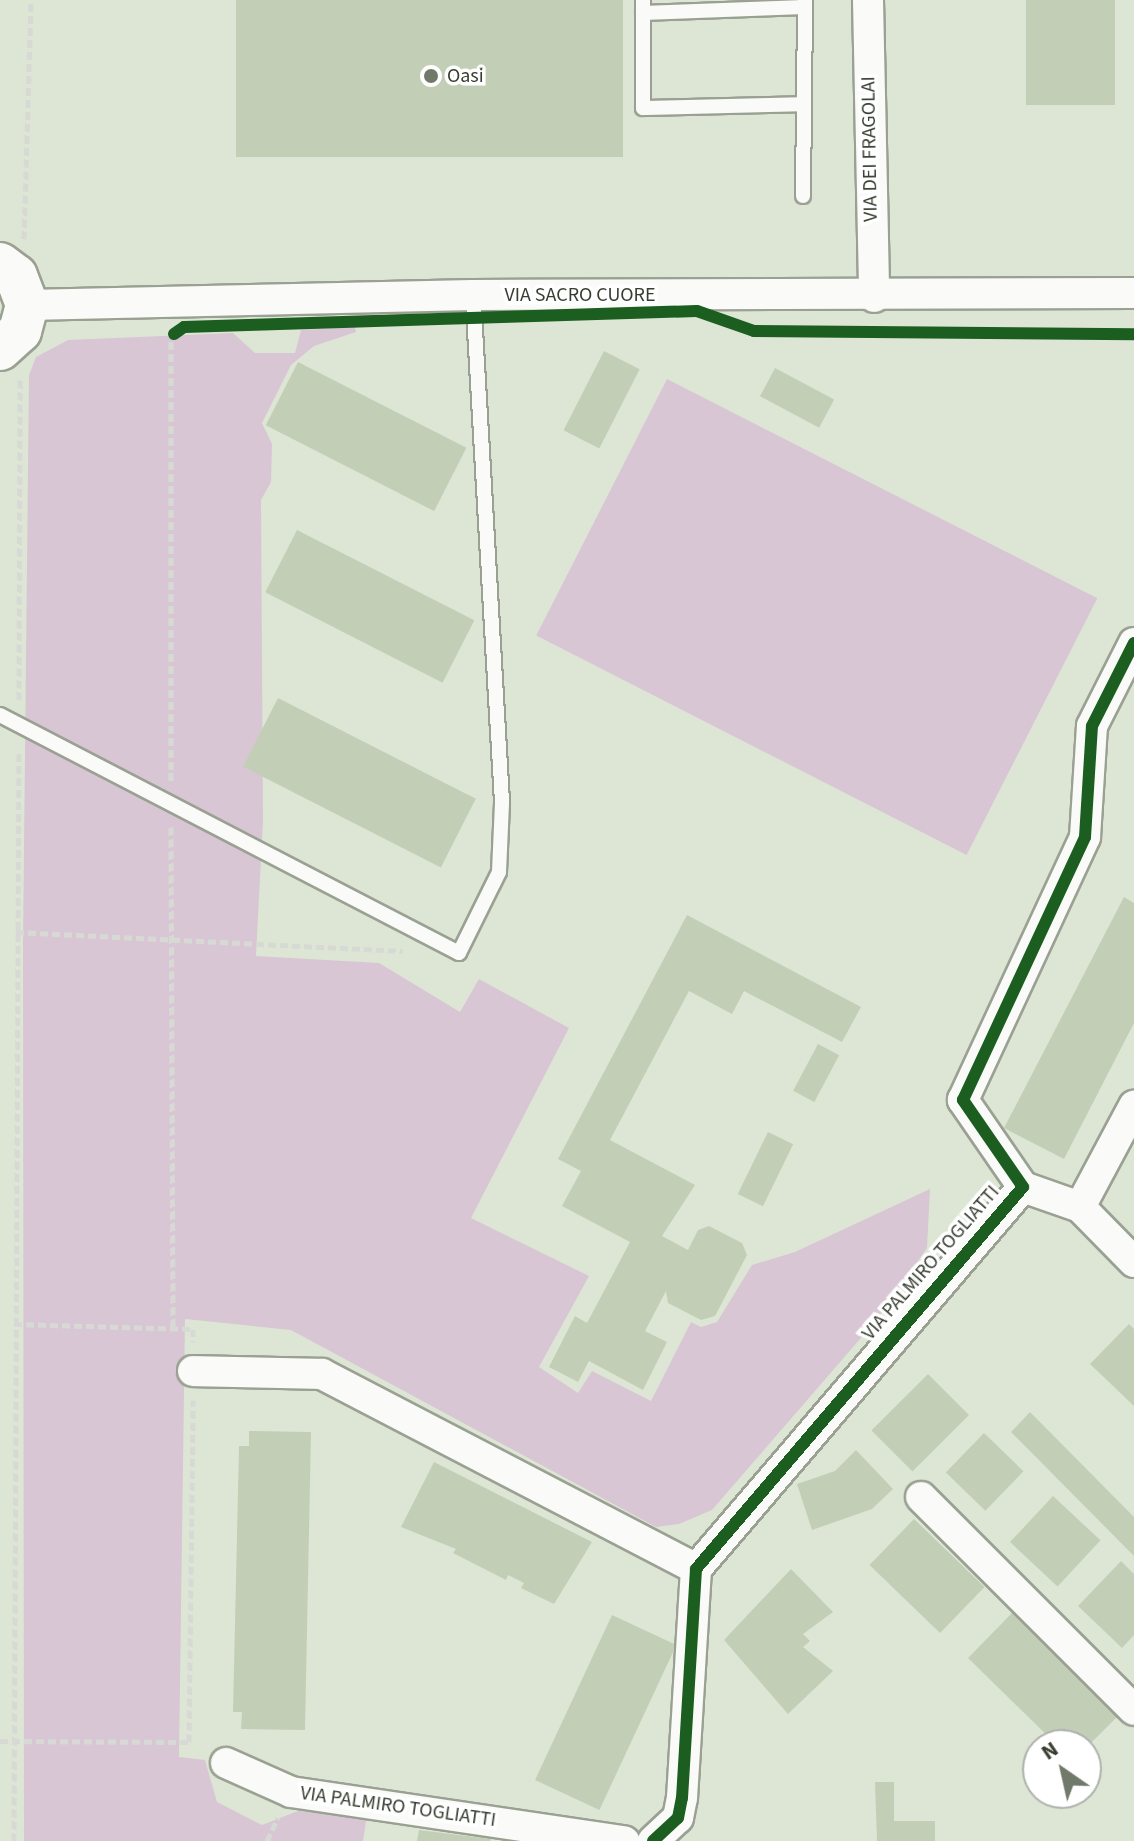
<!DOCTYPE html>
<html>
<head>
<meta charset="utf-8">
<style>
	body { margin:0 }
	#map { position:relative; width:1134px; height:1841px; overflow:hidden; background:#dde6d4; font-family:"Source Sans 3",sans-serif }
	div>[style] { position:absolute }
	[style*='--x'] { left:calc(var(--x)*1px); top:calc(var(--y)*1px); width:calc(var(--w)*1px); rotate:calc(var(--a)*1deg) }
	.green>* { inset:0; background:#d8c6d5; transform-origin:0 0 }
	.building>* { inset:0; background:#c3ceb7; transform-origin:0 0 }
	.path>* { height:5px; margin-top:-2.5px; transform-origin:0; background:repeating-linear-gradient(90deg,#d7dad4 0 8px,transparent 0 12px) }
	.roads { filter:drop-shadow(2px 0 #9aa193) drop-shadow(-2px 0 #9aa193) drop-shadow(0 2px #9aa193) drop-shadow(0 -2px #9aa193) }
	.lane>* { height:14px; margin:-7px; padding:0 7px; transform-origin:7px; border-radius:7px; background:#fafbf9 }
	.street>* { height:30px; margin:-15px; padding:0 15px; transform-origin:15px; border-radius:15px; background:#fafbf9 }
	.secondary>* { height:42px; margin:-21px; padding:0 21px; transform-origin:21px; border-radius:21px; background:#fafbf9 }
	.cycleway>* { height:12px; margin:-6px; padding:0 6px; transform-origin:6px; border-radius:6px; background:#1b5e20 }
	.dots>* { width:22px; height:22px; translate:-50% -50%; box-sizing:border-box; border:4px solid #fff; border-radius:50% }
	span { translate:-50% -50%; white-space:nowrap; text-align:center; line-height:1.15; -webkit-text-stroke:7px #fff; paint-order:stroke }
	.poi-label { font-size:20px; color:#373e31 }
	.left { translate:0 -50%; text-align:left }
	.street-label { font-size:20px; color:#373e31 }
	.north { position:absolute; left:1022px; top:1729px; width:80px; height:80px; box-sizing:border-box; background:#fff; border:2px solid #afb2ad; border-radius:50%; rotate:326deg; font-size:22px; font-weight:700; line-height:32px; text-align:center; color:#373e31 }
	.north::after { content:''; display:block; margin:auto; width:28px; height:36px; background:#71796a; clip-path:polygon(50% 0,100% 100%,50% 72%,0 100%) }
</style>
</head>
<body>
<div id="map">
	<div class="green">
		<div style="clip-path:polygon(355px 327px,356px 332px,314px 346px,291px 365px,262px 423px,272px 444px,271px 482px,261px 500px,263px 821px,256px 956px,379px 963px,460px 1012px,479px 979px,569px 1028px,471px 1218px,589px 1276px,539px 1367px,578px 1393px,592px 1371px,651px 1401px,691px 1322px,701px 1327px,717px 1322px,752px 1265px,795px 1252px,930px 1189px,927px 1248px,879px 1317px,712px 1510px,679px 1524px,656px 1527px,291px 1330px,185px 1319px,179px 1757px,205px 1760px,217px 1802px,262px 1825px,298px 1811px,367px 1815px,363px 1841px,24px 1841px,23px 943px,29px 375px,36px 357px,68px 340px,233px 333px,255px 353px,295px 353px,301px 330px)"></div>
		<div style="left:667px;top:379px;width:483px;height:288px;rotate:27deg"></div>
	</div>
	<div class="building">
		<div style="left:236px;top:0;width:387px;height:157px"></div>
		<div style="left:1026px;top:0;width:89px;height:105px"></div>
		<div style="left:604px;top:351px;width:40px;height:89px;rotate:27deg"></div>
		<div style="left:298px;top:362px;width:189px;height:71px;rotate:27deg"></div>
		<div style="left:775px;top:368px;width:67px;height:32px;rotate:28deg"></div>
		<div style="left:297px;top:530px;width:199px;height:70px;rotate:27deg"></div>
		<div style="left:278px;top:698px;width:222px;height:77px;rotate:27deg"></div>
		<div style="clip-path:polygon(1124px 897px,1134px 903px,1134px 1023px,1064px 1159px,1004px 1128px)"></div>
		<div style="clip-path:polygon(687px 915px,861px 1007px,842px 1042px,744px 991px,732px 1014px,689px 991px,610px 1140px,695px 1185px,662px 1236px,688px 1250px,698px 1230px,709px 1226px,742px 1243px,747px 1255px,715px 1316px,701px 1320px,668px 1303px,666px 1291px,645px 1331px,667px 1342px,643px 1390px,589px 1361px,578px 1382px,549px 1367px,575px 1316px,587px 1323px,630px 1242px,562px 1206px,581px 1171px,558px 1159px)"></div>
		<div style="left:818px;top:1044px;width:24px;height:53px;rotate:28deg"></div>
		<div style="left:768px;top:1132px;width:28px;height:69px;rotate:26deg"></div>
		<div style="clip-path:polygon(1129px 1324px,1134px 1329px,1134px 1406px,1090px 1364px)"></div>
		<div style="left:928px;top:1374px;width:58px;height:80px;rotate:45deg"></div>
		<div style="clip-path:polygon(1030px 1412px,1134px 1517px,1134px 1556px,1011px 1432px)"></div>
		<div style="clip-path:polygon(249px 1431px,311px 1432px,305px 1730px,241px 1729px,242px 1712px,233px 1712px,239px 1446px,249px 1446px)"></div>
		<div style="left:984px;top:1433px;width:55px;height:55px;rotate:44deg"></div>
		<div style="clip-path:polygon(856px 1450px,893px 1489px,872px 1509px,812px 1530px,797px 1484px,835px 1471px)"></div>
		<div style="clip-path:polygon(434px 1462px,592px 1542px,554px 1604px,521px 1588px,524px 1583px,508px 1575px,506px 1580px,453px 1553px,456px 1549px,401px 1527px)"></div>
		<div style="left:1053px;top:1496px;width:65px;height:63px;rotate:43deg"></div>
		<div style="left:914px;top:1519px;width:98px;height:64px;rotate:44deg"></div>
		<div style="clip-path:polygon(1121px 1561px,1134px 1574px,1134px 1635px,1122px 1648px,1078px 1606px)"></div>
		<div style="clip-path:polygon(791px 1569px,833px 1612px,803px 1634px,810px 1641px,803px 1647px,833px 1671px,788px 1714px,724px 1640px)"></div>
		<div style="clip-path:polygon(1012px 1613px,1117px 1717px,1086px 1748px,1057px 1745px,968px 1658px)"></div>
		<div style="left:612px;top:1615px;width:71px;height:182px;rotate:25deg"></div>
		<div style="clip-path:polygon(875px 1782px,894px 1782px,894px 1821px,935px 1821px,935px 1841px,877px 1841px)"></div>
		<div style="clip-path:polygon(419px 1830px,491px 1839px,490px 1841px,417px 1841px)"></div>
	</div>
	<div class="path">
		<div style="--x:24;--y:239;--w:239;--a:-88.3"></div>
		<div style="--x:19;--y:700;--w:322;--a:-89.8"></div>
		<div style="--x:171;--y:781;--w:447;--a:-90"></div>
		<div style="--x:171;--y:827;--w:501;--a:89.77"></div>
		<div style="--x:16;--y:932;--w:387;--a:2.8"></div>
		<div style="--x:14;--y:1324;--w:179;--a:1.6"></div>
		<div style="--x:193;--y:1329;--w:13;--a:90"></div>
		<div style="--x:0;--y:1741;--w:189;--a:0.3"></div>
		<div style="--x:189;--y:1742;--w:342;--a:-89.3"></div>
		<div style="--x:14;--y:1841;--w:1091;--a:-89.74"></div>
		<div style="--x:267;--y:1841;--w:26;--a:-65"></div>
	</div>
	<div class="roads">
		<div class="lane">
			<div style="--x:643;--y:0;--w:108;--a:90"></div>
			<div style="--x:643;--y:108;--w:160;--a:-1.4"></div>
			<div style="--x:643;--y:13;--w:161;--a:-2.1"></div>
			<div style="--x:803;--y:196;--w:196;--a:-89.4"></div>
			<div style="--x:0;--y:715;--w:517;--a:27.41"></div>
			<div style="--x:459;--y:953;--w:90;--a:-63.7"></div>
			<div style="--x:499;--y:872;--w:70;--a:-87.5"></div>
			<div style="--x:502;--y:802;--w:508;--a:-93.27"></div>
		</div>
		<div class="street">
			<div style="--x:868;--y:0;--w:297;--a:88.8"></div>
			<div style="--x:27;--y:305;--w:446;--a:-1.3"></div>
			<div style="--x:473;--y:295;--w:661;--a:-0.17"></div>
			<div style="--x:1023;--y:1187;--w:60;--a:19.3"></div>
			<div style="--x:1080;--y:1207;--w:77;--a:45.5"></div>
			<div style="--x:1080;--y:1207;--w:115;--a:-61.9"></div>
			<div style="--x:193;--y:1371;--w:129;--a:1.3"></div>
			<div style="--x:322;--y:1374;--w:422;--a:27.5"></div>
			<div style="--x:921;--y:1497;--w:301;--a:45"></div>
			<div style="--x:226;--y:1763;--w:71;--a:24"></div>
			<div style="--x:291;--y:1792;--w:337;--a:8.4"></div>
			<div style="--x:653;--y:1841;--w:34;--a:-43"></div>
			<div style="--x:678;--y:1818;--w:20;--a:-79"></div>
			<div style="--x:682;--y:1798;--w:229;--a:-86.5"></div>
			<div style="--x:696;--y:1569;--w:503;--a:-49.44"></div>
			<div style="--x:1023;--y:1187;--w:106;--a:-124.6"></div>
			<div style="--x:963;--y:1100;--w:290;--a:-65.1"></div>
			<div style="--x:1085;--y:837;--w:111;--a:-86.4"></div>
			<div style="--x:1092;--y:726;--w:93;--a:-63.2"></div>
		</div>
		<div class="secondary">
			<div style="--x:0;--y:264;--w:20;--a:37"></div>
			<div style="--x:16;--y:276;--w:31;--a:69"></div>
			<div style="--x:27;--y:305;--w:27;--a:105"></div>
			<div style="--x:20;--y:331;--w:27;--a:138"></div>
		</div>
	</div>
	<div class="cycleway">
		<div style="--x:174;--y:334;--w:12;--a:-35"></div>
		<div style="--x:184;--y:327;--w:513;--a:-1.79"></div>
		<div style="--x:697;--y:311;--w:60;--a:19.3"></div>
		<div style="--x:754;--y:331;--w:380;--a:0.5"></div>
		<div style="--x:653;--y:1841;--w:34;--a:-43"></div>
		<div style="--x:678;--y:1818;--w:20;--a:-79"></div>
		<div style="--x:682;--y:1798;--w:229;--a:-86.5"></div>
		<div style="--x:696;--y:1569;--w:503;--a:-49.44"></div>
		<div style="--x:1023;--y:1187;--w:106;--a:-124.6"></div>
		<div style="--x:963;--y:1100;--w:290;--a:-65.1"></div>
		<div style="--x:1085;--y:837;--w:111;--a:-86.4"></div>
		<div style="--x:1092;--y:726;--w:93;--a:-63.2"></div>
	</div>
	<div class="dots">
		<div style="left:431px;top:76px;background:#71796a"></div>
	</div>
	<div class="poi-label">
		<span class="left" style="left:447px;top:76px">Oasi</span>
	</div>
	<div class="street-label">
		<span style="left:870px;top:149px;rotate:-91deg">VIA DEI FRAGOLAI</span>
		<span style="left:580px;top:295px">VIA SACRO CUORE</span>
		<span style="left:931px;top:1263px;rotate:-49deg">VIA PALMIRO TOGLIATTI</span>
		<span style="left:398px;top:1807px;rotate:8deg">VIA PALMIRO TOGLIATTI</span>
	</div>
	<div class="north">N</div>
</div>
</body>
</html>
